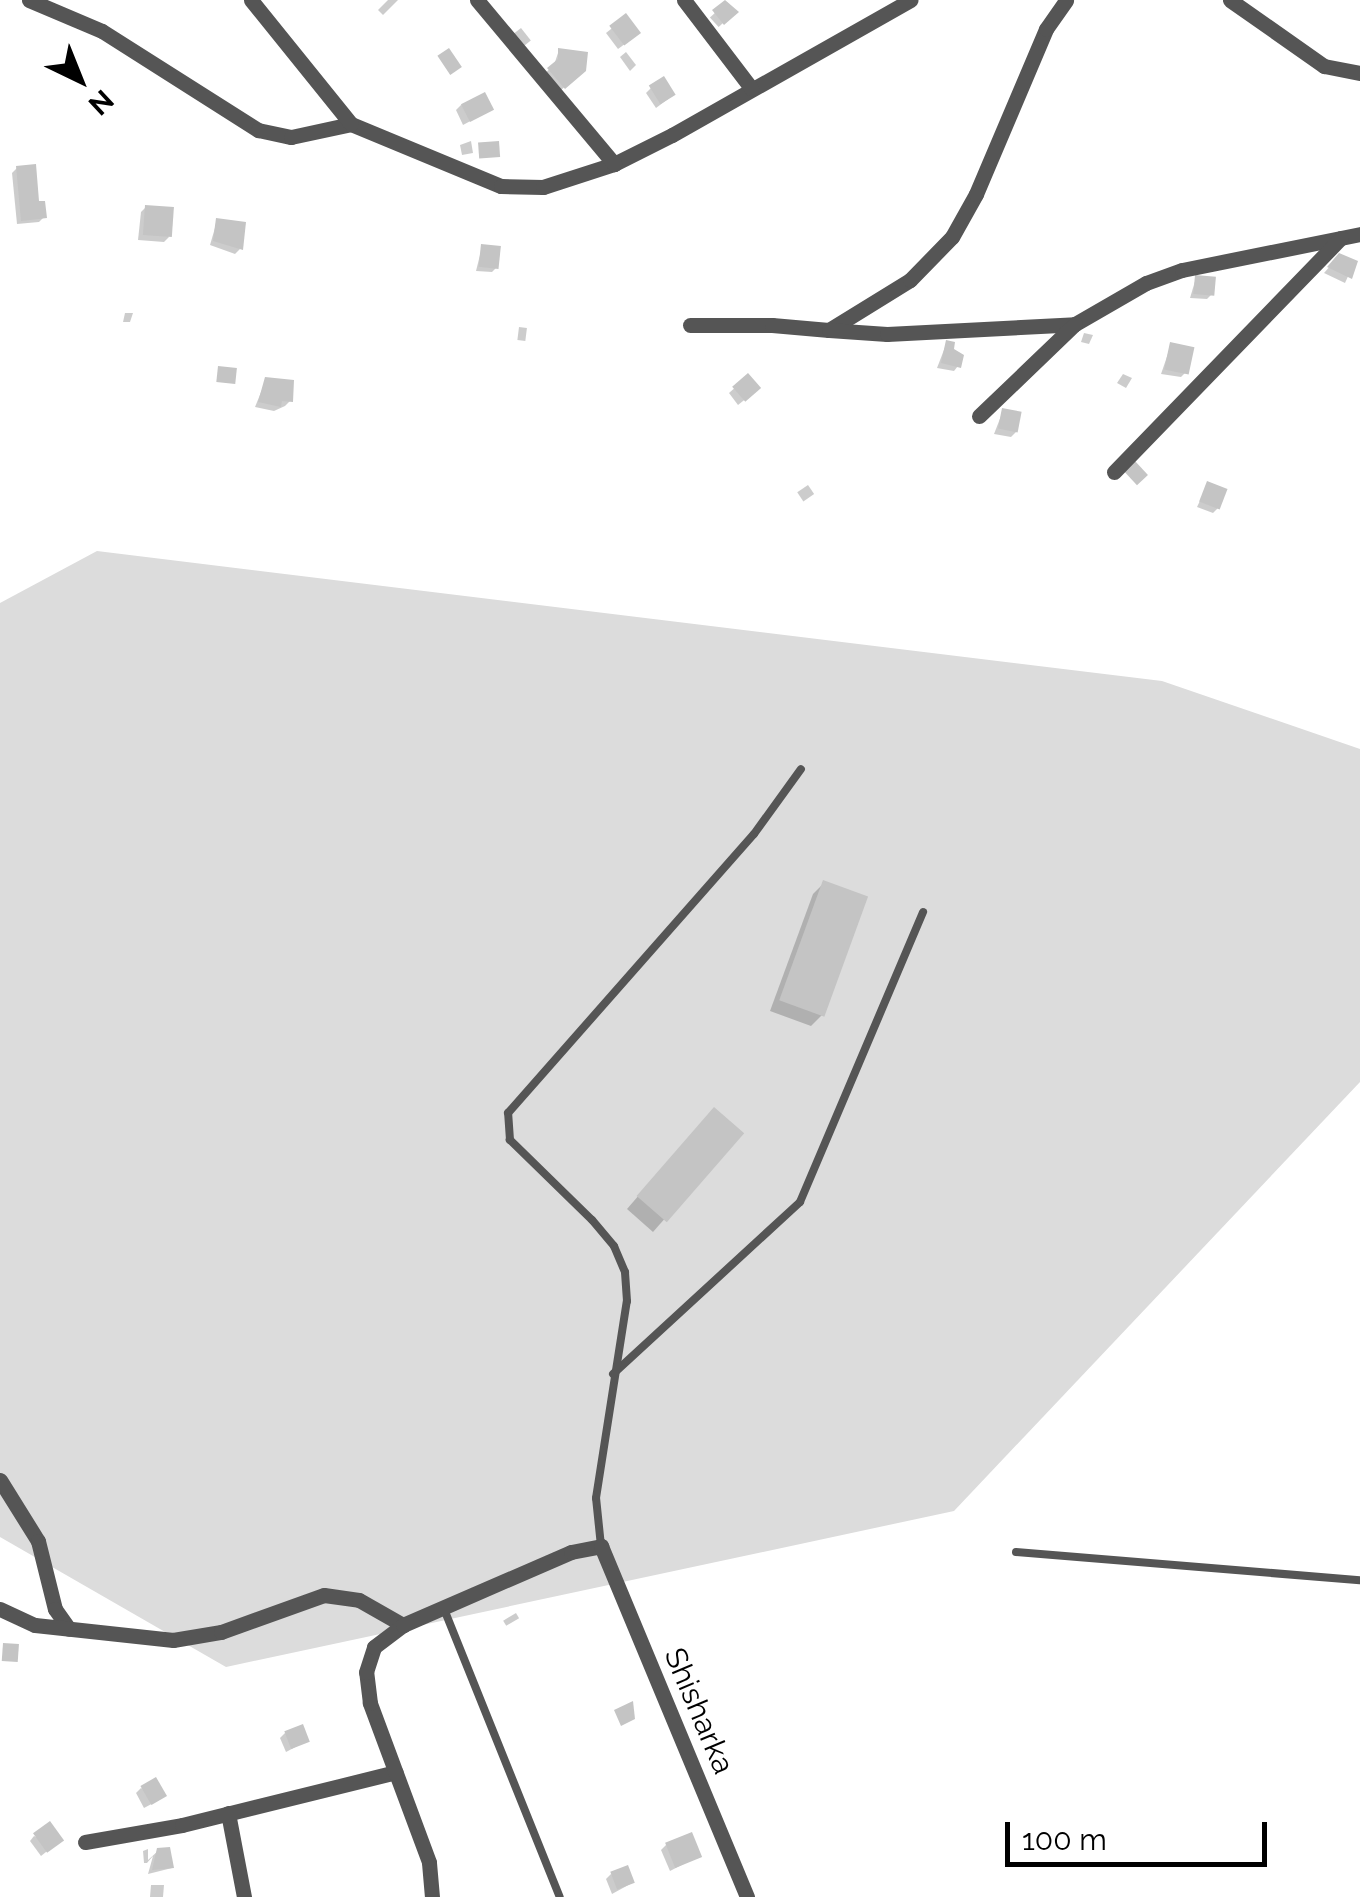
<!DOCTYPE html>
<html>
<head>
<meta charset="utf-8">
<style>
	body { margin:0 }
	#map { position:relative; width:1360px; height:1897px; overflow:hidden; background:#fff; font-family:Raleway,sans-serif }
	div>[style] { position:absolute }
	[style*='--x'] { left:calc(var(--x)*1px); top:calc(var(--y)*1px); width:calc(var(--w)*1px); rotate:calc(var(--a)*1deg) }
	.green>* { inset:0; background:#dcdcdc }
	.shadow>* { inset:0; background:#0003; transform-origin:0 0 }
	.building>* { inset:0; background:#c4c4c4; transform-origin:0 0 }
	.lane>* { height:8px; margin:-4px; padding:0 4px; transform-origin:4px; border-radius:4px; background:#555 }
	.street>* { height:15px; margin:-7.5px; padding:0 7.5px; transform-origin:7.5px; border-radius:7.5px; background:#555 }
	span { translate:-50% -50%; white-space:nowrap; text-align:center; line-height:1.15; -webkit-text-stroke:9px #fff; paint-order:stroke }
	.street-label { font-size:30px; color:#000 }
	.north { position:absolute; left:30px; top:30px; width:100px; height:100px; -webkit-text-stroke:8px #fff; paint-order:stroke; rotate:137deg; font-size:28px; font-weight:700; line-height:40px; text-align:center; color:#000 }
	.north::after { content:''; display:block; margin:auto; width:35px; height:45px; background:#000; clip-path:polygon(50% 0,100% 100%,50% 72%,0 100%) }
	.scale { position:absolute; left:1005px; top:1822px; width:262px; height:45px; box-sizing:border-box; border:5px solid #000; border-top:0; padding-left:12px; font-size:30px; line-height:35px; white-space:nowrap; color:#000; -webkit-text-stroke:8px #fff; paint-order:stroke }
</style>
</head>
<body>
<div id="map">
	<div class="green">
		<div style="clip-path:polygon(97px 551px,1162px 681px,1360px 749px,1360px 1082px,954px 1511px,226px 1667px,0 1537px,0 603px)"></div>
	</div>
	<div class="shadow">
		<div style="clip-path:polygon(388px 0,398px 0,383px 15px,378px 10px)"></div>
		<div style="left:727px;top:2px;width:13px;height:23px;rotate:48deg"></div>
		<div style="clip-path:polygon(626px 17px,633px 38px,618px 49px,606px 33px)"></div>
		<div style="left:521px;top:28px;width:16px;height:16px;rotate:52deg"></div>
		<div style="clip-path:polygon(559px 50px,583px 70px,559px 92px,543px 75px,554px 65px)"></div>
		<div style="clip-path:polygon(626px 52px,636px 65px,630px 71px,620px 57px)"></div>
		<div style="clip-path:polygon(651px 88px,668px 99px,656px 108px,646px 93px)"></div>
		<div style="clip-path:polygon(461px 105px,491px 110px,463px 125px,456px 110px)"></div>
		<div style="clip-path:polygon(471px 141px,473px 153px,462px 155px,460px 145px)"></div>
		<div style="clip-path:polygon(17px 168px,44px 217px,39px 222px,17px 224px,12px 173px)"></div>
		<div style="clip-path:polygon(146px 207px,169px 237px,164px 242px,138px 240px,141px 212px)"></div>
		<div style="clip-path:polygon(217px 221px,240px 249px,235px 254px,210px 245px)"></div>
		<div style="clip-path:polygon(482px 247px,497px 267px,492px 272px,476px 271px)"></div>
		<div style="clip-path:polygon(1339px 256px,1354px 263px,1345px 283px,1324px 273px)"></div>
		<div style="clip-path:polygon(1196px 278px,1212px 294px,1207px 299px,1190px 298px)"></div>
		<div style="clip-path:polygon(133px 313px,130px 322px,123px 322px,125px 313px)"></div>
		<div style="left:519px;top:327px;width:8px;height:13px;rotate:7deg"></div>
		<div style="clip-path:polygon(1084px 333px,1093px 335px,1089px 344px,1081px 342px)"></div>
		<div style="clip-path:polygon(947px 342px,958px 366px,954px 371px,937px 368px)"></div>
		<div style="clip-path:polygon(1171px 345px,1186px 372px,1181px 377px,1161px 374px)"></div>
		<div style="clip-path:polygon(1123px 374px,1132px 378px,1126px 388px,1117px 383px)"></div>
		<div style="clip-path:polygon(748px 376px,753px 393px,738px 405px,729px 393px)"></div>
		<div style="clip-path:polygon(266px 380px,290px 401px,285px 406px,274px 411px,255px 407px)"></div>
		<div style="clip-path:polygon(1003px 411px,1016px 432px,1011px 437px,994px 434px)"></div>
		<div style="clip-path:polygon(1208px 484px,1218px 508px,1213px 513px,1197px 507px)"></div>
		<div style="left:808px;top:485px;width:11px;height:13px;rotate:56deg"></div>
		<div style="clip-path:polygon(824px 883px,822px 1015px,811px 1026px,770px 1011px,813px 894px)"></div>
		<div style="clip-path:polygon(703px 1121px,740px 1133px,653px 1232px,627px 1209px)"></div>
		<div style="left:516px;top:1613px;width:6px;height:15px;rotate:59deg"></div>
		<div style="clip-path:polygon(285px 1733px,307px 1741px,286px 1752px,280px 1738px)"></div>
		<div style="clip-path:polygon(141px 1788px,159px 1800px,144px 1808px,136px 1793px)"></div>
		<div style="clip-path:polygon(34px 1836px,56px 1844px,41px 1856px,30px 1841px)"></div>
		<div style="clip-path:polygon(666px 1845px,699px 1856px,670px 1871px,661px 1850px)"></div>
		<div style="clip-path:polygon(148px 1849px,148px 1860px,158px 1851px,172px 1868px,148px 1874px,153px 1856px,147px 1863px,144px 1863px,143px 1851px)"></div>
		<div style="clip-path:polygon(611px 1874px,632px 1883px,612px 1894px,606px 1879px)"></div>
		<div style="clip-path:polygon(164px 1885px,163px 1897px,150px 1897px,151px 1885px)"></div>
	</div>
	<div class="building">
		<div style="clip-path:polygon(725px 0,739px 12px,724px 25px,712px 10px)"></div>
		<div style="left:626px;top:13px;width:25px;height:21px;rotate:53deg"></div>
		<div style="left:449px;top:48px;width:23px;height:14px;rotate:56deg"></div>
		<div style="clip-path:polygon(558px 48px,588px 52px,586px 71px,565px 89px,547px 68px,558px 59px)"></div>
		<div style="left:664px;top:76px;width:22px;height:18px;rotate:58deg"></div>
		<div style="left:485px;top:92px;width:20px;height:27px;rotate:63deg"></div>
		<div style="left:499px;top:141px;width:16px;height:21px;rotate:86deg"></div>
		<div style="clip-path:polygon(36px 164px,39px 201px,45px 201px,47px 218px,21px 221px,16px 166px)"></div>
		<div style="left:145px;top:205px;width:29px;height:30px;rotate:4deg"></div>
		<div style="clip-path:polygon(216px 218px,246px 222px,243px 250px,213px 241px)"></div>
		<div style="left:481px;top:244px;width:20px;height:23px;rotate:6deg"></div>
		<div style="clip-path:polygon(1339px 253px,1358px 261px,1352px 279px,1327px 267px)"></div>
		<div style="left:1195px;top:275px;width:21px;height:19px;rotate:5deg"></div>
		<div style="clip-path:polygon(946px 340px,955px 342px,954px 349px,964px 355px,961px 368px,941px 363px)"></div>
		<div style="left:1170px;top:342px;width:25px;height:28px;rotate:12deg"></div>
		<div style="left:218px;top:366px;width:19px;height:16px;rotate:6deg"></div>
		<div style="left:748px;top:373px;width:20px;height:21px;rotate:49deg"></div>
		<div style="clip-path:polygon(265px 377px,294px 380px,293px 402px,282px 401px,281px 407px,258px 402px)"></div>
		<div style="left:1002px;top:408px;width:20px;height:21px;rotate:11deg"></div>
		<div style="left:1135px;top:461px;width:19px;height:15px;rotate:47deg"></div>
		<div style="left:1207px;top:481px;width:22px;height:22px;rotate:21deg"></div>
		<div style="left:823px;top:880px;width:48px;height:128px;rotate:20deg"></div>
		<div style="left:714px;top:1107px;width:40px;height:118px;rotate:41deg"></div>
		<div style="left:3px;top:1643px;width:16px;height:18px;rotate:4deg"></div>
		<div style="clip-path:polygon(633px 1701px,635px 1719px,621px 1726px,614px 1710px)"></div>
		<div style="left:303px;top:1724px;width:19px;height:20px;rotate:69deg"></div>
		<div style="left:156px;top:1777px;width:22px;height:18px;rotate:60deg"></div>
		<div style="left:50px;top:1821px;width:24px;height:21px;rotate:54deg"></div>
		<div style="left:692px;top:1832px;width:27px;height:29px;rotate:68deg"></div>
		<div style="clip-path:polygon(170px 1847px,174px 1868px,152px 1870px,157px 1848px)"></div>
		<div style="left:628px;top:1865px;width:19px;height:19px;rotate:69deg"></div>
	</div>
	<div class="lane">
		<div style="--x:613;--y:1374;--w:254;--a:-42.6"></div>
		<div style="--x:800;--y:1202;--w:315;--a:-67"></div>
		<div style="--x:601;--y:1546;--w:48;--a:-95.9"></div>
		<div style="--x:596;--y:1498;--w:199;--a:-81.1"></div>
		<div style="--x:627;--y:1301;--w:29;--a:-94"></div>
		<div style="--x:625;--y:1272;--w:28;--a:-113"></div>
		<div style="--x:614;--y:1246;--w:34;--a:-130"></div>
		<div style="--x:592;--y:1220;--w:115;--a:-135.7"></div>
		<div style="--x:510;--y:1140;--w:27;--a:-94"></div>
		<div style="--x:508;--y:1113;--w:372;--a:-48.6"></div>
		<div style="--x:754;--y:834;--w:80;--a:-54.1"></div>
		<div style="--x:1016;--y:1552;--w:345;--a:4.7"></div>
		<div style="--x:444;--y:1609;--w:310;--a:68.1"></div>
	</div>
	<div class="street">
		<div style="--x:29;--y:0;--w:79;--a:23"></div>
		<div style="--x:102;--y:31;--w:185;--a:32.4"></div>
		<div style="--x:258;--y:130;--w:34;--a:12"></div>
		<div style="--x:291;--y:137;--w:61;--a:-12.2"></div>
		<div style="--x:351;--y:124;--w:162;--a:22.5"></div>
		<div style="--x:501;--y:186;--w:42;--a:1.4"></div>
		<div style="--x:543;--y:187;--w:75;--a:-17.9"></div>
		<div style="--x:614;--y:164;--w:65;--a:-26.6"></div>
		<div style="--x:672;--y:135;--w:274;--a:-29.5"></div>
		<div style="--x:251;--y:0;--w:159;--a:51.1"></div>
		<div style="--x:477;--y:0;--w:214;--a:50.1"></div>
		<div style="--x:684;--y:0;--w:111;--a:52.7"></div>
		<div style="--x:1230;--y:0;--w:115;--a:35.1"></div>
		<div style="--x:1324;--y:66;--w:37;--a:11"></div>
		<div style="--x:690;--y:325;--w:82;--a:0"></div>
		<div style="--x:772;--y:325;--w:57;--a:5"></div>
		<div style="--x:829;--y:330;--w:95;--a:-31.7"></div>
		<div style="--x:910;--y:280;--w:60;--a:-45.7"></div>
		<div style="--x:952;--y:237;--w:49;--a:-60.8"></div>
		<div style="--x:976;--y:194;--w:179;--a:-67"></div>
		<div style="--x:1046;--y:29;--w:35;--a:-55"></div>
		<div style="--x:829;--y:330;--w:58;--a:3.9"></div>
		<div style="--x:887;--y:334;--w:188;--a:-3"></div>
		<div style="--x:1075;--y:324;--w:82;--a:-30"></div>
		<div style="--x:1146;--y:283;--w:38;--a:-20"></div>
		<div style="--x:1182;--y:270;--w:182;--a:-11.4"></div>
		<div style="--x:979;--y:416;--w:133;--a:-43.8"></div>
		<div style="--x:1114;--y:472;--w:326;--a:-45.9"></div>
		<div style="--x:0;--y:1480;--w:72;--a:58.1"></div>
		<div style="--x:38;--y:1541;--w:70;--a:76"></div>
		<div style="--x:55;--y:1609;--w:24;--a:55"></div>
		<div style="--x:0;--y:1609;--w:38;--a:25"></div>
		<div style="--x:35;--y:1625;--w:139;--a:6.2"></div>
		<div style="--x:173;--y:1640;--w:49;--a:-9.5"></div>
		<div style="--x:221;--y:1632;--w:109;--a:-19.8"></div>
		<div style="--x:324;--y:1595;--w:35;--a:8"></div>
		<div style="--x:359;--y:1600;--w:51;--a:29.6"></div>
		<div style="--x:228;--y:1813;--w:86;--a:79.2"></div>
		<div style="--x:85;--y:1842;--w:98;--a:-9.9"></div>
		<div style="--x:182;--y:1825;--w:220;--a:-13.9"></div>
		<div style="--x:432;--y:1897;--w:35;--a:-95"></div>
		<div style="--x:429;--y:1862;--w:170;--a:-110.4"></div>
		<div style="--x:370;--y:1703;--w:31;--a:-97"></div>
		<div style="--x:366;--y:1672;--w:26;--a:-72"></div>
		<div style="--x:374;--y:1647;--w:36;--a:-37"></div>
		<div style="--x:403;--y:1625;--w:183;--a:-23.5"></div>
		<div style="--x:571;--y:1552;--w:31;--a:-11"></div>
		<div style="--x:601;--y:1546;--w:380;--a:67.4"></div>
	</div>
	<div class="street-label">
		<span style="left:699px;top:1711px;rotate:67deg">Shisharka</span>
	</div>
	<div class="north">N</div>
	<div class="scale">100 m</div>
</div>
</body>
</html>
